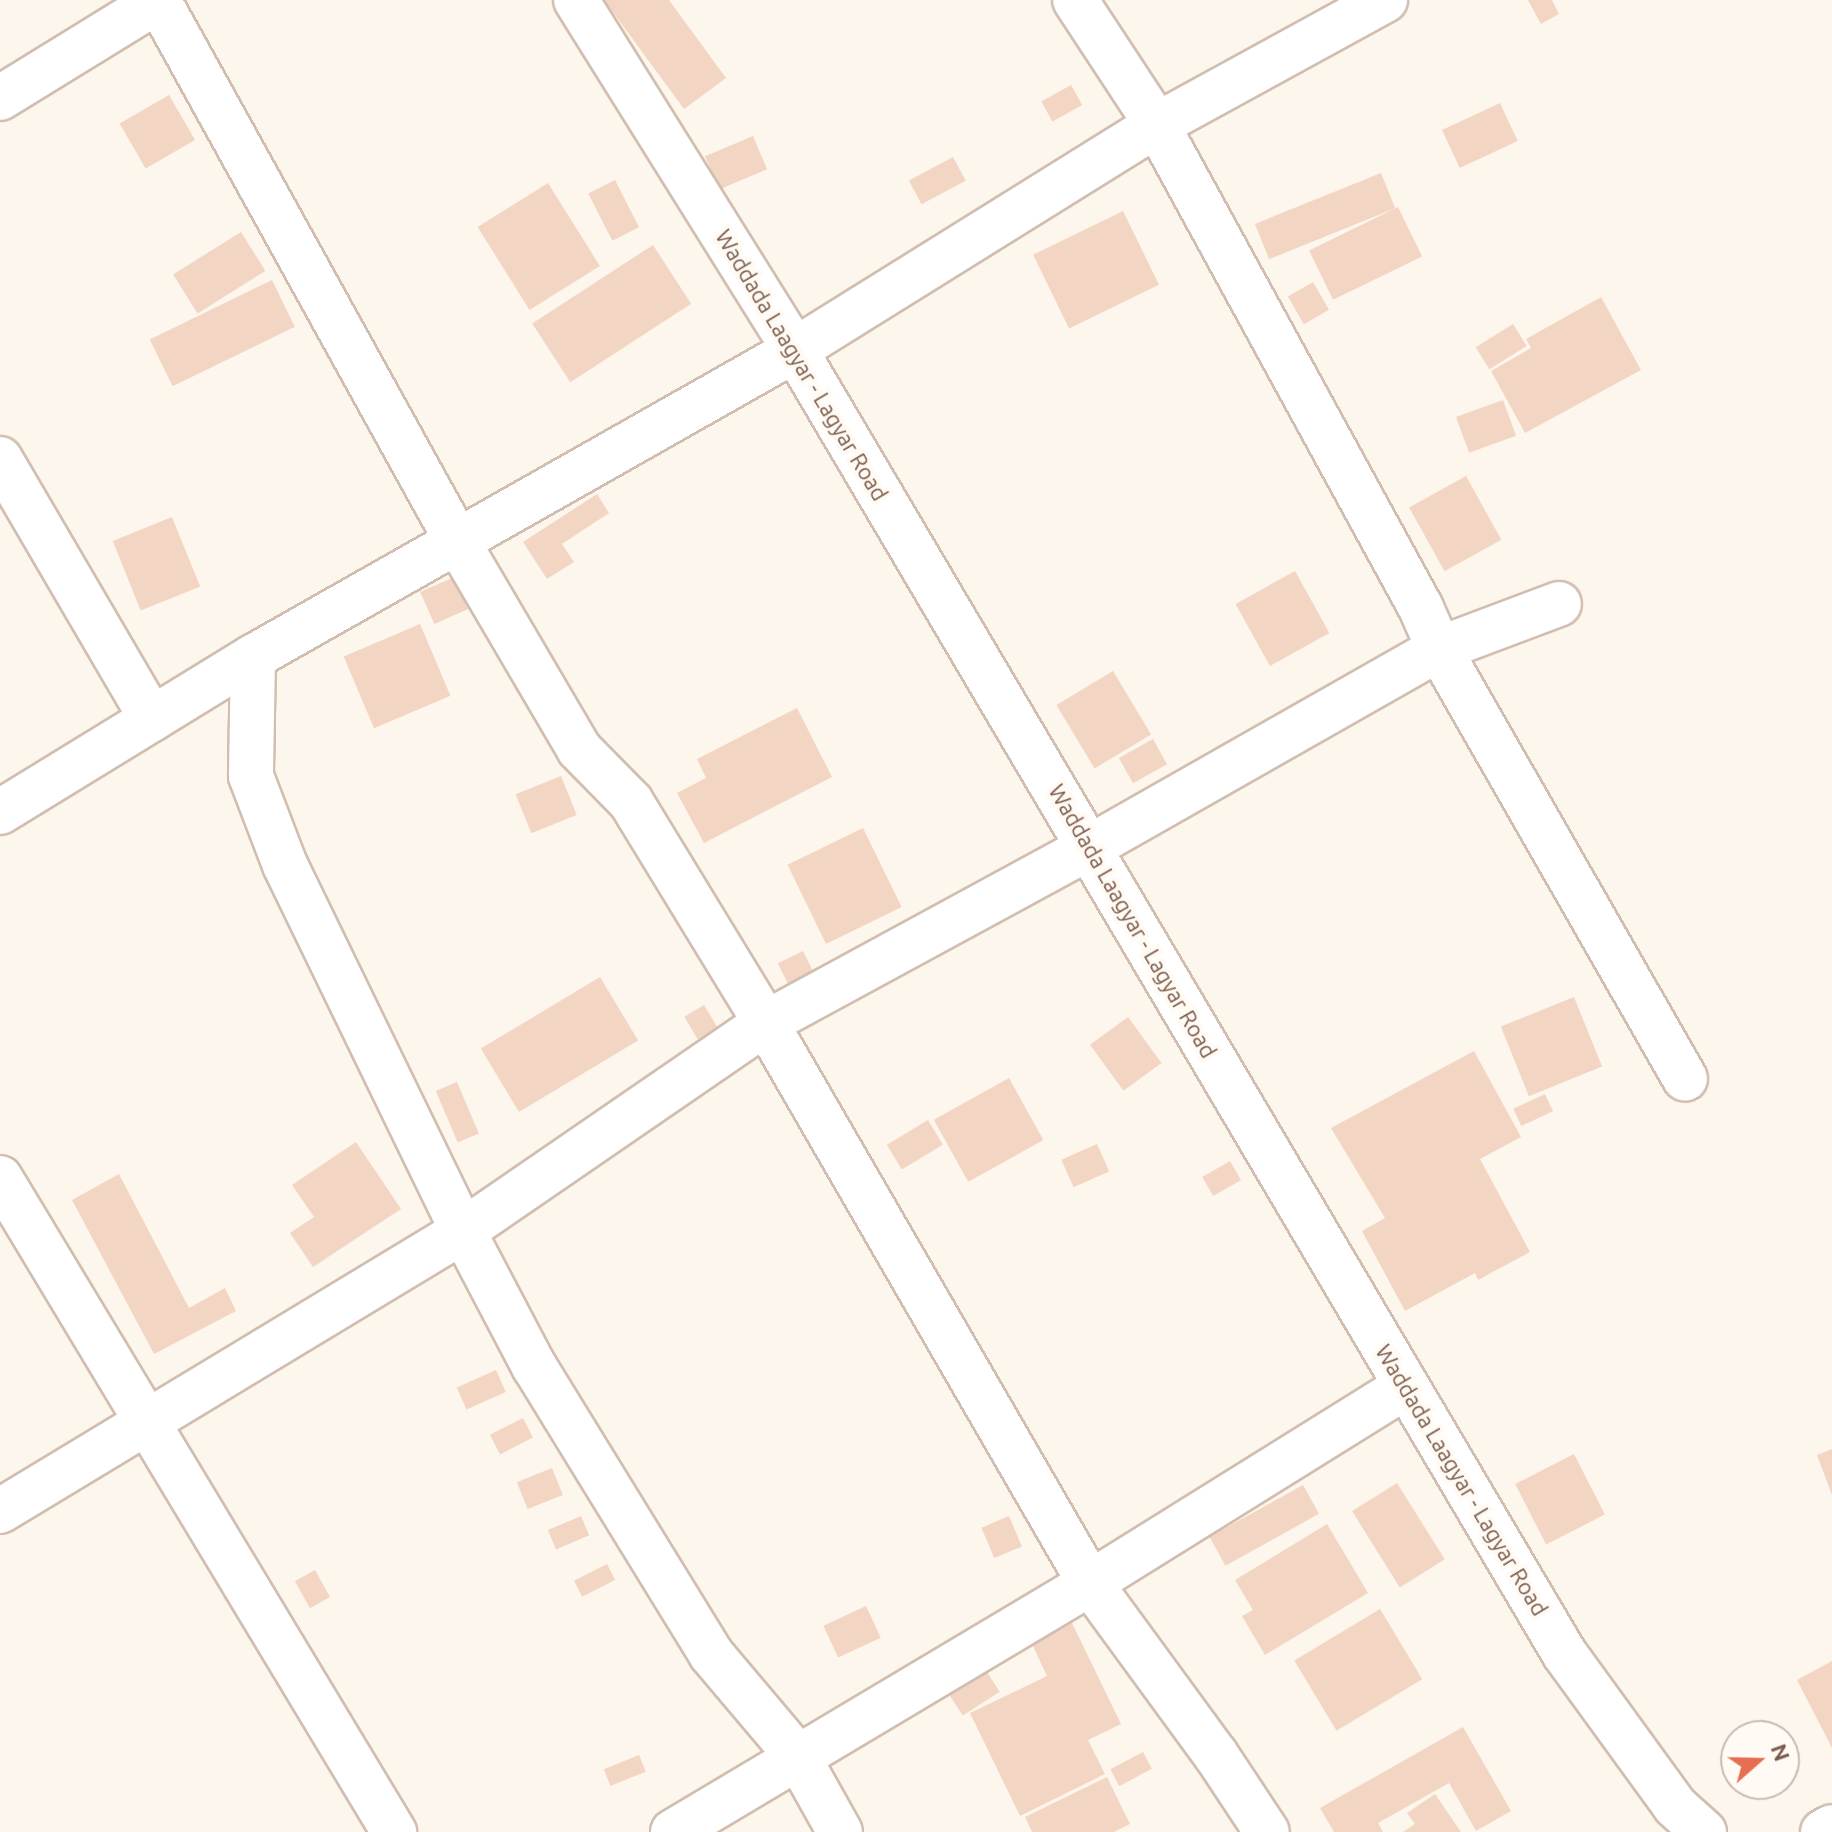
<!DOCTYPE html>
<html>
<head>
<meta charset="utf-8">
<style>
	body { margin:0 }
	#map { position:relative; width:1832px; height:1832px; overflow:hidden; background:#fdf6ec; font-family:Ubuntu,sans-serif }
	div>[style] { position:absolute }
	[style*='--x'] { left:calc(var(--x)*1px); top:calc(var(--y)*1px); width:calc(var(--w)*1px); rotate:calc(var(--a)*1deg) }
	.building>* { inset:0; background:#f3d5c3; transform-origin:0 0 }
	.roads { filter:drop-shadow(2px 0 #d1beb0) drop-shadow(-2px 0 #d1beb0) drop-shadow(0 2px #d1beb0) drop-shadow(0 -2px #d1beb0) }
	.street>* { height:44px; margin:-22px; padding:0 22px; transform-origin:22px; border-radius:22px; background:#fff }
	span { translate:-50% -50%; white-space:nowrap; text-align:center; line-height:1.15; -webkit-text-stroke:8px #fffaf3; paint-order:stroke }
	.street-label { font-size:22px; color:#7a5c4d }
	.north { position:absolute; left:1720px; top:1720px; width:80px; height:80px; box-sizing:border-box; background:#fffaf3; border:2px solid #cabbb1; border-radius:50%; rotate:70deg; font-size:22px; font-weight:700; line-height:32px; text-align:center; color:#7a5c4d }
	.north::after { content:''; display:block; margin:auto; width:28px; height:36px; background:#e76f51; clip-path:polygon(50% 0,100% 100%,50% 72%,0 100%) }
</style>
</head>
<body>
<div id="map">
	<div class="building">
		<div style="clip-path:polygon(604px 0,669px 0,726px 78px,684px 109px)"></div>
		<div style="clip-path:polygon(1528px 0,1552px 0,1559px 14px,1541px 24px)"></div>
		<div style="left:1071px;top:85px;width:23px;height:34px;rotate:61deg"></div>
		<div style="left:169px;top:95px;width:52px;height:57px;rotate:60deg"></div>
		<div style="left:1500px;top:103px;width:42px;height:64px;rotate:65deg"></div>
		<div style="left:753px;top:136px;width:36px;height:52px;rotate:67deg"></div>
		<div style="left:953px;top:157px;width:27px;height:50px;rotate:62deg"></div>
		<div style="left:1381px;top:173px;width:38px;height:136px;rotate:68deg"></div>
		<div style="left:615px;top:180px;width:53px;height:30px;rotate:63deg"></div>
		<div style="left:548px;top:183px;width:98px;height:83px;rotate:58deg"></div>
		<div style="left:1398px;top:207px;width:55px;height:99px;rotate:64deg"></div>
		<div style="left:1123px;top:211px;width:82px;height:100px;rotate:64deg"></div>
		<div style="left:241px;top:232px;width:46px;height:80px;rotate:58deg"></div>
		<div style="left:653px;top:245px;width:70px;height:144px;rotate:57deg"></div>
		<div style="left:272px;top:280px;width:52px;height:136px;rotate:64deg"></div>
		<div style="left:1313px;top:282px;width:32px;height:29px;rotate:60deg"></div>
		<div style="clip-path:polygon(1601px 297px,1641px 370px,1525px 433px,1491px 371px,1531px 348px,1526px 339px)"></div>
		<div style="left:1513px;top:324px;width:26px;height:44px;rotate:58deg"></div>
		<div style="left:1503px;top:400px;width:38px;height:50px;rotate:70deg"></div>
		<div style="left:1466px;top:476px;width:73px;height:65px;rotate:61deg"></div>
		<div style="clip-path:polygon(597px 494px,609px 513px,562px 544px,574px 562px,547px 579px,523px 542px)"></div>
		<div style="left:172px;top:517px;width:75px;height:64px;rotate:68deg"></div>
		<div style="left:1295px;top:571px;width:71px;height:68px;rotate:61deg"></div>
		<div style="left:454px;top:577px;width:35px;height:37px;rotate:66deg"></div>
		<div style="left:420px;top:624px;width:78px;height:83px;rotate:67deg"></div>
		<div style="left:1113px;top:671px;width:74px;height:66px;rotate:59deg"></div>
		<div style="clip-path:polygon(797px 708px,832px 777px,704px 843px,677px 793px,706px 778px,697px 759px)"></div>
		<div style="left:1153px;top:739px;width:29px;height:39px;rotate:61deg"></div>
		<div style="left:561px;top:776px;width:42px;height:49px;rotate:68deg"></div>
		<div style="left:863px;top:828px;width:88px;height:84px;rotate:64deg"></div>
		<div style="left:803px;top:951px;width:32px;height:28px;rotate:64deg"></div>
		<div style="left:600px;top:977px;width:74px;height:139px;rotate:59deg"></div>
		<div style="left:1574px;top:997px;width:75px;height:79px;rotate:68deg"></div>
		<div style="left:704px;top:1005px;width:26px;height:23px;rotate:59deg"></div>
		<div style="left:1128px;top:1017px;width:57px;height:47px;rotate:54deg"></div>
		<div style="clip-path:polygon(1474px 1051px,1521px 1137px,1480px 1159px,1530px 1252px,1478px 1280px,1475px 1273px,1405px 1311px,1362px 1231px,1385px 1218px,1331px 1128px)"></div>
		<div style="left:1009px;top:1078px;width:71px;height:86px;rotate:61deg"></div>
		<div style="left:457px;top:1082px;width:56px;height:23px;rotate:67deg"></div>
		<div style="left:1545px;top:1094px;width:19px;height:35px;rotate:65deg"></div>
		<div style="left:928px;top:1120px;width:29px;height:48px;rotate:59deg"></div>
		<div style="clip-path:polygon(356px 1142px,401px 1209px,313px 1267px,290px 1233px,314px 1217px,292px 1185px)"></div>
		<div style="left:1097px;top:1144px;width:30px;height:39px;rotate:66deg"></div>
		<div style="left:1230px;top:1161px;width:22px;height:32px;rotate:60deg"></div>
		<div style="clip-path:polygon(119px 1174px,189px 1308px,225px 1288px,236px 1311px,154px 1354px,72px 1200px)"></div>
		<div style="left:496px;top:1370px;width:24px;height:43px;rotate:66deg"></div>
		<div style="left:523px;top:1418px;width:22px;height:37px;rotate:63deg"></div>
		<div style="clip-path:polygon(1832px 1449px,1832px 1495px,1817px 1455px)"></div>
		<div style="left:1574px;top:1454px;width:68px;height:66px;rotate:63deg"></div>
		<div style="left:552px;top:1468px;width:29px;height:38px;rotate:68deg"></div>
		<div style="left:1397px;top:1483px;width:90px;height:53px;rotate:58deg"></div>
		<div style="left:1303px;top:1485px;width:33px;height:107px;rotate:61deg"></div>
		<div style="left:581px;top:1516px;width:21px;height:36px;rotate:67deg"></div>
		<div style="left:1009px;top:1516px;width:33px;height:30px;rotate:67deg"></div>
		<div style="clip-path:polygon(1327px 1524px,1368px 1593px,1265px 1655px,1242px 1616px,1253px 1610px,1235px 1580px)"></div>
		<div style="left:607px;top:1564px;width:18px;height:37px;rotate:63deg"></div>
		<div style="left:315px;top:1570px;width:31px;height:23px;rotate:61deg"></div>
		<div style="left:866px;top:1606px;width:35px;height:47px;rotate:65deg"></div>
		<div style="left:1380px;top:1609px;width:82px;height:100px;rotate:59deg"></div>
		<div style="clip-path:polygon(1072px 1623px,1121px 1724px,1088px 1740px,1105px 1774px,1020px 1816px,970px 1713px,1047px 1676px,1032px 1644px)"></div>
		<div style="clip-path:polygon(1832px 1661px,1832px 1748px,1797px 1680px)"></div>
		<div style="left:985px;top:1669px;width:27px;height:44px;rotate:57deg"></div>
		<div style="clip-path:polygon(1463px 1727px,1511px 1811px,1476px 1831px,1449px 1783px,1378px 1823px,1383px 1832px,1334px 1832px,1320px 1808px)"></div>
		<div style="left:1143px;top:1752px;width:19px;height:37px;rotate:62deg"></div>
		<div style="left:639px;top:1755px;width:18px;height:38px;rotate:68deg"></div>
		<div style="clip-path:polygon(1107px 1777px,1130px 1824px,1114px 1832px,1032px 1832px,1025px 1817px)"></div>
		<div style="clip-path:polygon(1435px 1794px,1461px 1832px,1403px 1832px,1415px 1824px,1407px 1813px)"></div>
	</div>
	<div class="roads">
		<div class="street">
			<div style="--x:158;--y:0;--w:616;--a:61.06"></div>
			<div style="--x:456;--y:539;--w:243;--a:59.6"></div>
			<div style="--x:579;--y:749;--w:74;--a:45.5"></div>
			<div style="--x:631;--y:802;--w:259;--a:58.6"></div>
			<div style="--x:766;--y:1023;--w:647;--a:59.95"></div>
			<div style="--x:1090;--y:1583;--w:213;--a:53.8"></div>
			<div style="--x:1216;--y:1755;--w:92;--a:56.5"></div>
			<div style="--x:576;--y:0;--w:413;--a:58"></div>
			<div style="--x:795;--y:350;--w:1513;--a:59.45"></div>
			<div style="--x:1564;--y:1653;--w:189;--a:54"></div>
			<div style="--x:1675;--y:1806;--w:39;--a:42"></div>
			<div style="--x:1075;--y:0;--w:149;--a:56.7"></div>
			<div style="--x:1157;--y:125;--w:550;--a:61.34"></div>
			<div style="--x:1421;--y:608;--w:45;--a:66.3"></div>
			<div style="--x:1439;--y:649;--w:495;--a:60.2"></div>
			<div style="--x:0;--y:98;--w:187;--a:-31.6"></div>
			<div style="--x:0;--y:459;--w:301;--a:59.7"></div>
			<div style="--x:253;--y:657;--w:119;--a:91"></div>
			<div style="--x:251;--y:776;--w:95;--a:69.1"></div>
			<div style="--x:285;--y:865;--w:407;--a:64.1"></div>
			<div style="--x:463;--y:1231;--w:153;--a:62.3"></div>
			<div style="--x:534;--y:1366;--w:338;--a:58.4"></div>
			<div style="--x:711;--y:1654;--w:135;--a:49.8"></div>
			<div style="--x:798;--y:1757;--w:86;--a:60.8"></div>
			<div style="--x:0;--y:812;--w:297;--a:-31.5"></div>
			<div style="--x:253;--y:657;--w:623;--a:-29.53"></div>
			<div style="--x:795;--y:350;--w:426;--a:-31.9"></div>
			<div style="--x:1157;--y:125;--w:260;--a:-28.7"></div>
			<div style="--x:0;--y:1178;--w:764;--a:58.93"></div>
			<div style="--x:0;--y:1511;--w:541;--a:-31.16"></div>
			<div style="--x:463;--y:1231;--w:368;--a:-34.5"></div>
			<div style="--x:766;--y:1023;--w:369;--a:-28.5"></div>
			<div style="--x:1090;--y:847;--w:401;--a:-29.6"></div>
			<div style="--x:1439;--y:649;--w:128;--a:-20.6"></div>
			<div style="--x:673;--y:1832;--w:486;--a:-30.8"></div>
			<div style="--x:1090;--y:1583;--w:372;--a:-31.9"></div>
			<div style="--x:1823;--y:1832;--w:10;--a:-29"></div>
		</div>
	</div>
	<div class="street-label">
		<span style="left:802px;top:365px;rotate:59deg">Waddada Laagyar - Lagyar Road</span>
		<span style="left:1133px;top:921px;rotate:60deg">Waddada Laagyar - Lagyar Road</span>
		<span style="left:1462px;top:1480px;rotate:59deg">Waddada Laagyar - Lagyar Road</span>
	</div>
	<div class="north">N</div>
</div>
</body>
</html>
